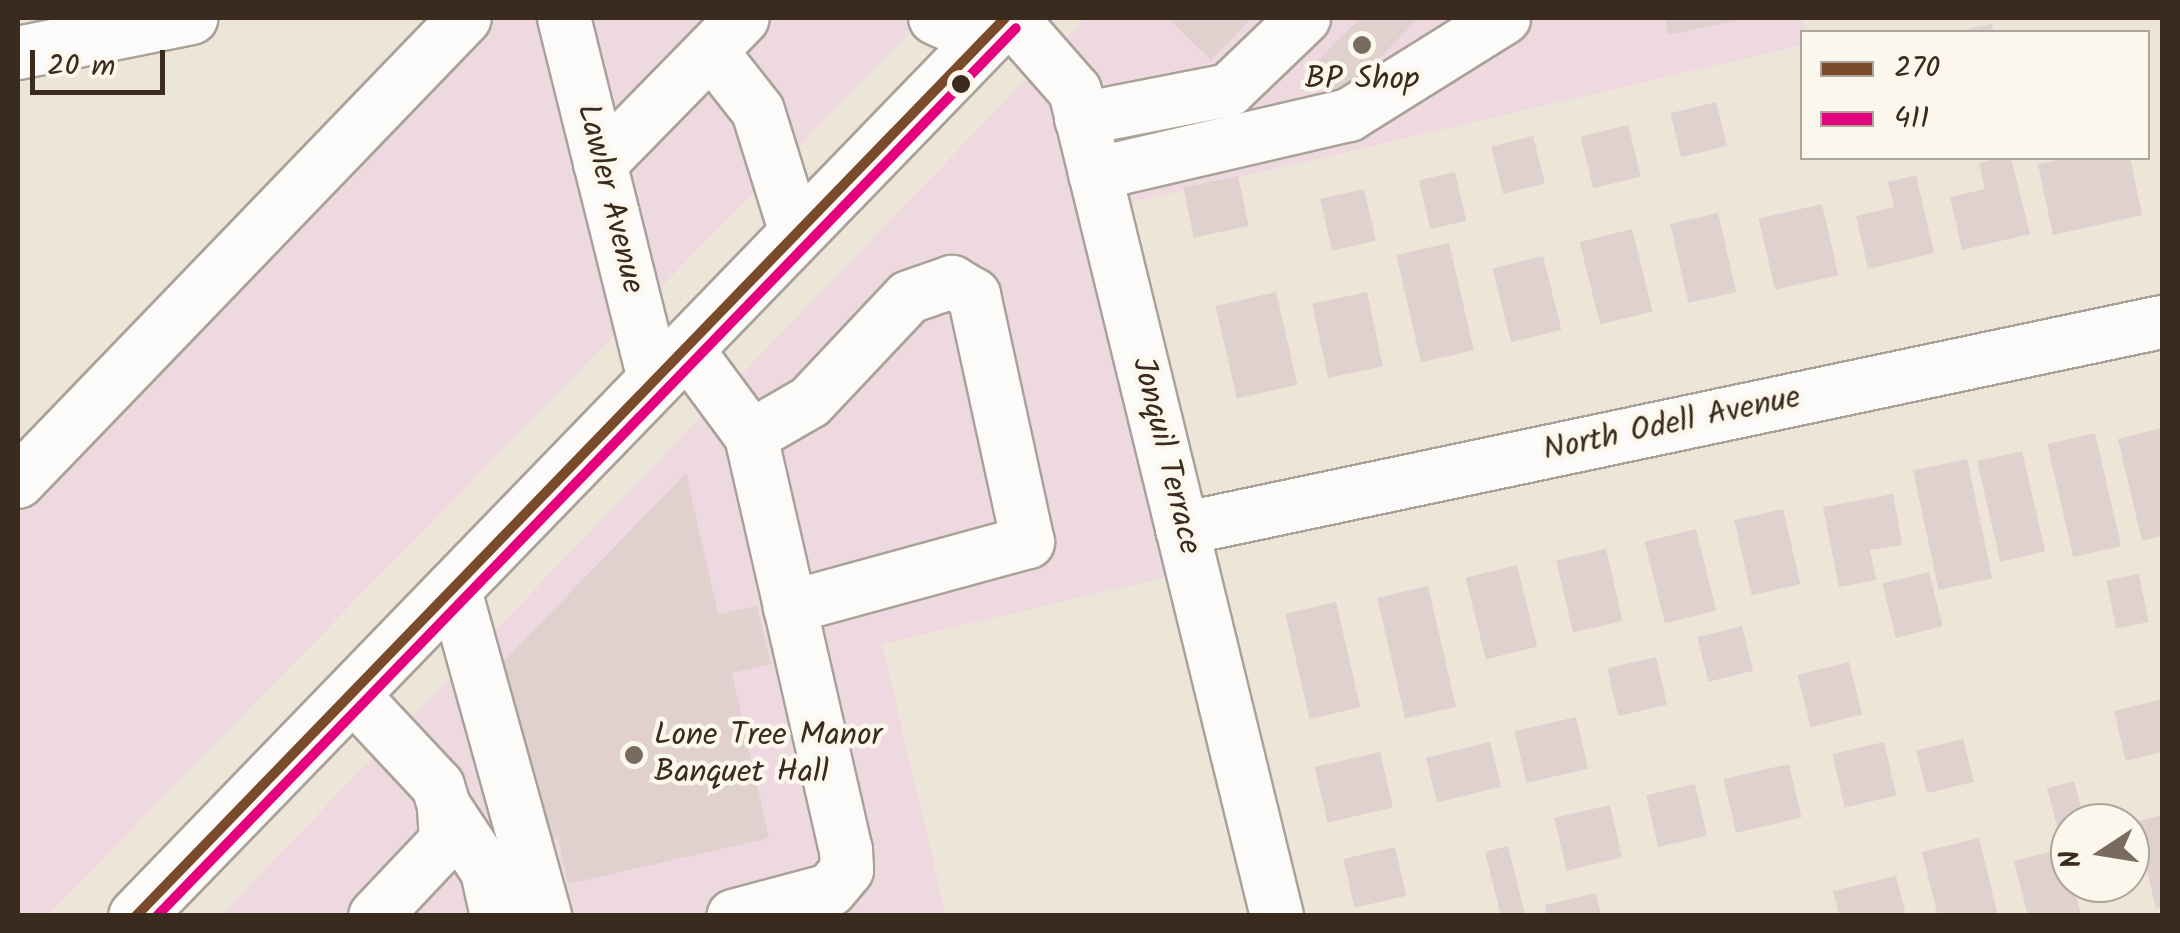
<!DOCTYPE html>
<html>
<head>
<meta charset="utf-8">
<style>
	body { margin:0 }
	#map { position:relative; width:2180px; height:933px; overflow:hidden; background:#ece5d8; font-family:Kalam,sans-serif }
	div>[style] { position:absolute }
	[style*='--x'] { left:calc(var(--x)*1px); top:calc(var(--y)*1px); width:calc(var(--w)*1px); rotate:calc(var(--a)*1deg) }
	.built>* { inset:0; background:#eed9e0 }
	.building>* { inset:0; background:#e0d0ce; transform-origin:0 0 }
	.roads { filter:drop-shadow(2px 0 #a9a299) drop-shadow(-2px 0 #a9a299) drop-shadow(0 2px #a9a299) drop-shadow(0 -2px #a9a299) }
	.minor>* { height:52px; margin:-26px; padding:0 26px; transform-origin:26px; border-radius:26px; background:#fcfbf9 }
	.major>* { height:55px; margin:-27.5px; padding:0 27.5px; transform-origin:27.5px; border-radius:27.5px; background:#fcfbf9 }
	.bus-1>* { height:10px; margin:-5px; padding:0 5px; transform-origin:5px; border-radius:5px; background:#7a4b2a }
	.bus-2>* { height:10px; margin:-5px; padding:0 5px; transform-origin:5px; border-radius:5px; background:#e5007d }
	.dots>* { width:28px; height:28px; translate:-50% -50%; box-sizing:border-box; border:5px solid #fbf7ec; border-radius:50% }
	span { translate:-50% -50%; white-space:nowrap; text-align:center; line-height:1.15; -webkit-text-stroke:9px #fbf7ec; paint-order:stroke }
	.poi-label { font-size:32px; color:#3b2a1e }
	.left { translate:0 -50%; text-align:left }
	.street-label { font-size:32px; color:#3b2a1e }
	.frame { position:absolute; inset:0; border:20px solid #3b2a1e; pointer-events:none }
	.legend { position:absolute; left:1800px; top:30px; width:350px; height:130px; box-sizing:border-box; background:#fbf7ec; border:2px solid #aea59a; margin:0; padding:12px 18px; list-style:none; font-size:30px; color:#3b2a1e }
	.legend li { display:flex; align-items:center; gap:20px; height:50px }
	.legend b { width:50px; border:2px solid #aea59a }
	.north { position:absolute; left:2050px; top:803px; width:100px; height:100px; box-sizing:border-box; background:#fbf7ec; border:2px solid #aea59a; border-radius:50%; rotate:258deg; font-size:28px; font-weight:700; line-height:40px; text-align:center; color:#3b2a1e }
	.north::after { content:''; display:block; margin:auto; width:35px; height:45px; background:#796b5f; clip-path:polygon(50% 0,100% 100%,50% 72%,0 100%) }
	.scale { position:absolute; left:30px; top:50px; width:135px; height:45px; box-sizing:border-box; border:5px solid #3b2a1e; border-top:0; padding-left:12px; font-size:30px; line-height:35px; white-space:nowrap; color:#3b2a1e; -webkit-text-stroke:8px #fbf7ec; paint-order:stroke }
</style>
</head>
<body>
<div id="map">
	<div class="built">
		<div style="clip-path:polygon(431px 18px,924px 18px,48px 915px,18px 915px,18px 453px)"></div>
		<div style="clip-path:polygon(1085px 18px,1802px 18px,1806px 32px,1802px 45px,1091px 212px,1176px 575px,882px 644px,946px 915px,220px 916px)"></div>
	</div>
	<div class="building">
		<div style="clip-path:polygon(1168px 18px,1252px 18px,1211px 60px)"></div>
		<div style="clip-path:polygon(1360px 18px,1419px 18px,1336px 102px,1306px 73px)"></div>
		<div style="clip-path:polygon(1665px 18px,1743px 18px,1744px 19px,1668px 35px)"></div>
		<div style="clip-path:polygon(1992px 24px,1993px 32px,1960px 32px,1959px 31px)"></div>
		<div style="left:1716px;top:102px;width:45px;height:47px;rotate:76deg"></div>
		<div style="left:1628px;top:125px;width:53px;height:49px;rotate:76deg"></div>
		<div style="left:1533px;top:136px;width:49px;height:43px;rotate:76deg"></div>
		<div style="clip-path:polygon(2001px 158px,2011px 158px,2030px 234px,1962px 250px,1950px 197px,1985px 189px,1979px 163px)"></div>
		<div style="clip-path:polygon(2068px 158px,2130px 158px,2142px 215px,2053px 235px,2038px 164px)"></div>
		<div style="left:1455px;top:172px;width:50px;height:37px;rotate:77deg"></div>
		<div style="clip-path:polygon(1916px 175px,1934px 253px,1868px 269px,1856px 216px,1894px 207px,1888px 182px)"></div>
		<div style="left:1238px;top:176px;width:51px;height:56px;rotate:78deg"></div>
		<div style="left:1364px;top:189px;width:53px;height:45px;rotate:77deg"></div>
		<div style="left:1822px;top:204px;width:73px;height:65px;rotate:77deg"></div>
		<div style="left:1718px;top:213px;width:81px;height:49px;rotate:77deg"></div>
		<div style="left:1632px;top:229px;width:85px;height:54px;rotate:76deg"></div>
		<div style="left:1449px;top:243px;width:110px;height:54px;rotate:77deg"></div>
		<div style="left:1543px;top:256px;width:76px;height:52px;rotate:76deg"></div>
		<div style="left:1276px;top:292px;width:95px;height:62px;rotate:77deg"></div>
		<div style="left:1367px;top:292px;width:76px;height:56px;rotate:78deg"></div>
		<div style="clip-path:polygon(2162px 428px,2162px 536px,2142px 541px,2118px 439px)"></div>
		<div style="left:2095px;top:433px;width:116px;height:49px;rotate:77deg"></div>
		<div style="left:2022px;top:451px;width:103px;height:46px;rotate:77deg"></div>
		<div style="left:1967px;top:459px;width:122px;height:55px;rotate:78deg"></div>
		<div style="clip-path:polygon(686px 473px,718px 614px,757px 606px,771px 664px,732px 673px,769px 838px,568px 884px,558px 838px,537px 843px,497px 668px)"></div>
		<div style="clip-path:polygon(1893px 494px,1902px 545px,1870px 550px,1876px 580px,1839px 587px,1823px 507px)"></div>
		<div style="left:1783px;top:509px;width:77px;height:50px;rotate:77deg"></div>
		<div style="left:1696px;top:529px;width:84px;height:53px;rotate:76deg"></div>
		<div style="left:1606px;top:549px;width:74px;height:51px;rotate:77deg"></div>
		<div style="left:1517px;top:565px;width:84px;height:53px;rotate:76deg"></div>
		<div style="left:1929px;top:572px;width:56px;height:48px;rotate:76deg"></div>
		<div style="left:2139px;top:574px;width:49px;height:33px;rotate:79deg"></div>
		<div style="left:1428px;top:586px;width:124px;height:52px;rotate:77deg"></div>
		<div style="left:1336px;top:602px;width:108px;height:52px;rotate:77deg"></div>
		<div style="left:1742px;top:626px;width:46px;height:46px;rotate:76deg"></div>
		<div style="left:1656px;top:657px;width:49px;height:50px;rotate:77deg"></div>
		<div style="left:1849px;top:662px;width:54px;height:53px;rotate:76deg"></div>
		<div style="clip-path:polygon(2162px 699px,2162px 752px,2126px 761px,2114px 711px)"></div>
		<div style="left:1576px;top:717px;width:53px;height:63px;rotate:77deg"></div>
		<div style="left:1963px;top:739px;width:44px;height:48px;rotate:76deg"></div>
		<div style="left:1490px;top:742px;width:46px;height:66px;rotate:76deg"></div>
		<div style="left:1884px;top:742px;width:55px;height:53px;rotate:77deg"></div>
		<div style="left:1380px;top:752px;width:57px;height:67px;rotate:77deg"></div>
		<div style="left:1789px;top:764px;width:55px;height:67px;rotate:77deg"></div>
		<div style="left:2074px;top:781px;width:43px;height:28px;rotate:75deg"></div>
		<div style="left:1695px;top:784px;width:53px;height:50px;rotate:77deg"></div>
		<div style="left:1610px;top:805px;width:54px;height:57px;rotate:77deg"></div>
		<div style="clip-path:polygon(2162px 815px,2162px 907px,2156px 909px,2136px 822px)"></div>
		<div style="clip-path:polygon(1979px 838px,1998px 916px,1938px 916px,1922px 852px)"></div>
		<div style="clip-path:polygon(1508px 846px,1525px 915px,1521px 916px,1501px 916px,1485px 852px)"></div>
		<div style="left:1395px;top:847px;width:50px;height:53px;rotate:77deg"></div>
		<div style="clip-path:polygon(2065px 848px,2081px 916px,2028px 916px,2014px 861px)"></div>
		<div style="clip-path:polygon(1896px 876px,1906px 916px,1839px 916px,1833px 891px)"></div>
		<div style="clip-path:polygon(1596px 893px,1601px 916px,1547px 916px,1545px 905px)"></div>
	</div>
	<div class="roads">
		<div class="minor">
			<div style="--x:564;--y:18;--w:373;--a:76"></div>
			<div style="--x:935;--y:18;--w:53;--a:24.6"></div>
			<div style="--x:1011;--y:18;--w:97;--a:48.8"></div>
			<div style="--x:1075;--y:91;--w:849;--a:76.24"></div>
			<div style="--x:711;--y:51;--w:76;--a:51.9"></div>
			<div style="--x:758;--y:111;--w:128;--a:72.7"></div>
			<div style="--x:18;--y:53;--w:177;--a:-11.4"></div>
			<div style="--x:1081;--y:119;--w:151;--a:-11.1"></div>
			<div style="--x:1229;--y:90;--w:104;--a:-43.8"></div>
			<div style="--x:600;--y:164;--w:204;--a:-45.6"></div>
			<div style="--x:1095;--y:174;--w:261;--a:-13.1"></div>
			<div style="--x:1349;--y:115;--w:183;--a:-32"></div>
			<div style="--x:686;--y:348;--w:109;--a:53.5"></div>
			<div style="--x:751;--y:436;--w:425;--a:77.1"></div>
			<div style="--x:846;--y:850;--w:20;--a:87"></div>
			<div style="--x:847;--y:870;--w:26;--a:130"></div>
			<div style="--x:830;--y:890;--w:100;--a:165"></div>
			<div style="--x:751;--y:436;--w:68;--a:-30"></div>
			<div style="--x:810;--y:402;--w:144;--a:-46.7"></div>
			<div style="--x:909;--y:297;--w:46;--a:-19.2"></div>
			<div style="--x:952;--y:282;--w:26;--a:31"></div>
			<div style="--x:974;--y:295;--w:253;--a:77.7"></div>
			<div style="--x:1028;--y:542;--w:247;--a:164.7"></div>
			<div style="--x:18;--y:482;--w:644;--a:-46.07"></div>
			<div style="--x:1182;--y:529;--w:1002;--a:-11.93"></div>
			<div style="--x:454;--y:587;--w:341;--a:74.5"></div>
			<div style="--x:351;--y:693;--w:127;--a:46.9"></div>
			<div style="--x:438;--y:786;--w:21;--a:73"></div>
			<div style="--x:444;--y:806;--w:35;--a:87"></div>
			<div style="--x:446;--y:841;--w:103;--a:133.4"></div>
			<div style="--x:444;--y:806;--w:78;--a:56.5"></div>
			<div style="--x:487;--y:871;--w:46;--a:77.5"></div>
		</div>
		<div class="major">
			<div style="--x:136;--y:916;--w:1250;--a:-45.94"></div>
		</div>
	</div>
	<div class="bus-1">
		<div style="--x:136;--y:916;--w:1250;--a:-45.94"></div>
	</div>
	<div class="bus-2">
		<div style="--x:157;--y:916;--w:1235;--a:-45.95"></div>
	</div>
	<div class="dots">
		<div style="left:1362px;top:45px;background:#796b5f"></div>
		<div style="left:961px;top:84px;background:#3b2a1e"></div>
		<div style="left:634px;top:755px;background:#796b5f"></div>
	</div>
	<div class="poi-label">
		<span style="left:1362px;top:80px">BP Shop</span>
		<span class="left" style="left:654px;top:755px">Lone Tree Manor<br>Banquet Hall</span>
	</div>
	<div class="street-label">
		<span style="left:609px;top:199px;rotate:76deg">Lawler Avenue</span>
		<span style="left:1672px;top:425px;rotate:-12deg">North Odell Avenue</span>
		<span style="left:1165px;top:456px;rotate:76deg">Jonquil Terrace</span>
	</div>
	<div class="frame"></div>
	<ul class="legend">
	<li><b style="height:12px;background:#7a4b2a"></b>270</li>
	<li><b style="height:12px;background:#e5007d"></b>411</li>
	</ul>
	<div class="north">N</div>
	<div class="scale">20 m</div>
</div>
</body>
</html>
